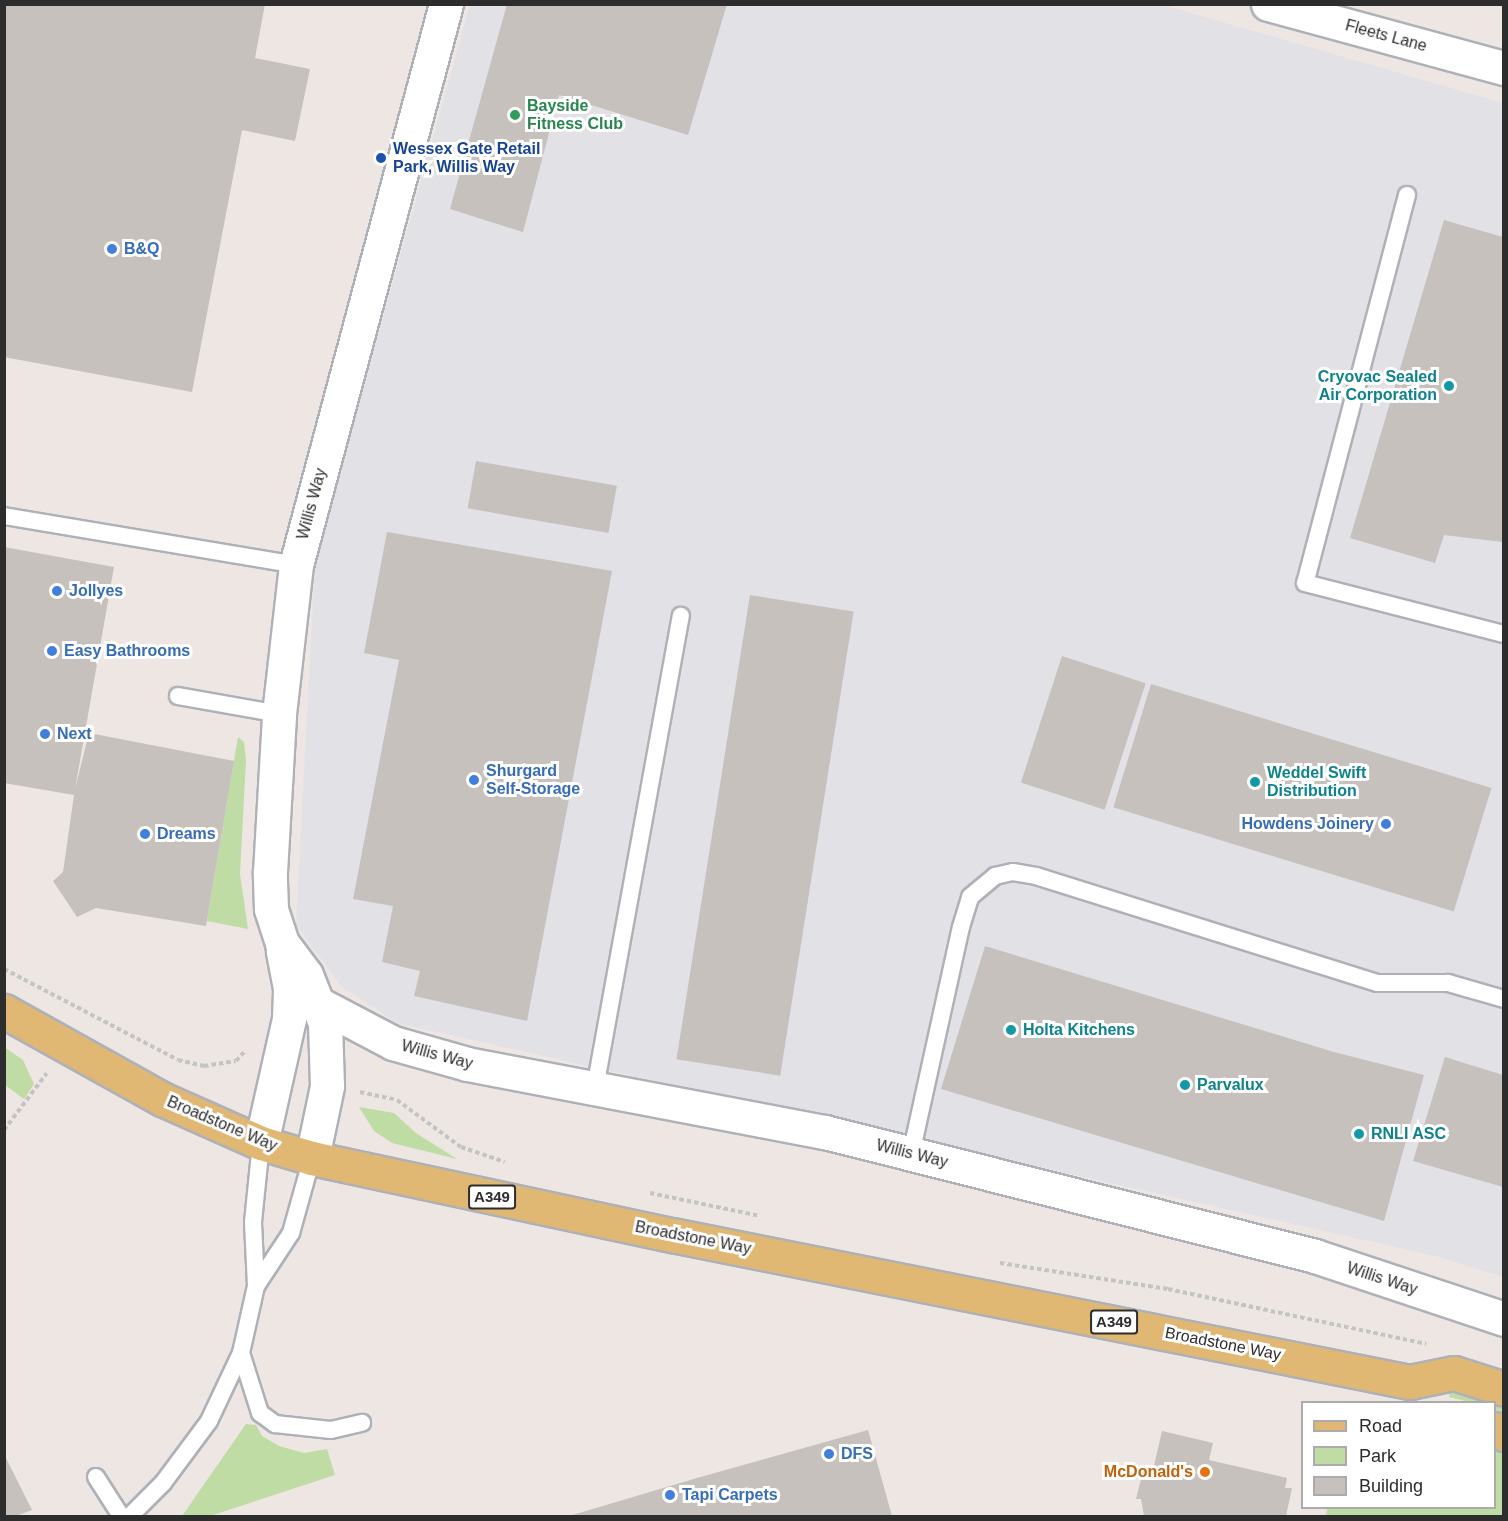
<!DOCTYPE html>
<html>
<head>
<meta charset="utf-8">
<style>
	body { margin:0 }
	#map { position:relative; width:1508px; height:1521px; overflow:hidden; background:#ede6e2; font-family:Helvetica,sans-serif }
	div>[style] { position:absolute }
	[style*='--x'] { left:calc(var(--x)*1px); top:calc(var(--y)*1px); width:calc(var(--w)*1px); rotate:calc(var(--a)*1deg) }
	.industrial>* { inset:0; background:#e2e1e6 }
	.green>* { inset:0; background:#bfdca5 }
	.building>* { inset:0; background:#c6c1bd; transform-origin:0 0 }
	.path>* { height:4px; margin-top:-2px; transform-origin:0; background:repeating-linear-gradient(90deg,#c4c4c4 0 4.5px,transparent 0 7.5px) }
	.roads { filter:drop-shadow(2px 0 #aeb1b7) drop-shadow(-2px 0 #aeb1b7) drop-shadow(0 2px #aeb1b7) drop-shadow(0 -2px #aeb1b7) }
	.lane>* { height:16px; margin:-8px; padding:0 8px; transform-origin:8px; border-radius:8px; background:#fff }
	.street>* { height:33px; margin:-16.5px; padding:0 16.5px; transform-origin:16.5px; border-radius:16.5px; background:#fff }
	.secondary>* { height:33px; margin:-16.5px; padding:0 16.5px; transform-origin:16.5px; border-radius:16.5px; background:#fff }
	.primary>* { height:33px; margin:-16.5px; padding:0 16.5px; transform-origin:16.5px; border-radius:16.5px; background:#e0b873 }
	.dots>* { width:16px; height:16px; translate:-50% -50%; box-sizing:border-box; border:3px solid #fff; border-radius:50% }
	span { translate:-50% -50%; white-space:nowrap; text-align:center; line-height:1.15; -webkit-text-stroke:6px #fff; paint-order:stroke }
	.shield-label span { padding:2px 4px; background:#fff; border:2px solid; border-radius:4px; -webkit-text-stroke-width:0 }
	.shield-label { font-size:15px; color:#2d2d2d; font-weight:700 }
	.street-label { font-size:16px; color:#2d2d2d }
	.leisure-label { font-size:16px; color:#27864d; font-weight:700 }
	.left { translate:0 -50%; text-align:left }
	.transit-label { font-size:16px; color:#164399; font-weight:700 }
	.shop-label { font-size:16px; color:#366cbe; font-weight:700 }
	.right { translate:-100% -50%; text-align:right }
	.culture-label { font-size:16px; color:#0d838f; font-weight:700 }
	.food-label { font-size:16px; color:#c56008; font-weight:700 }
	.frame { position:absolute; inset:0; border:6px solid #2d2d2d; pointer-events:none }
	.legend { position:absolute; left:1301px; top:1401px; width:195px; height:108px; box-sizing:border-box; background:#fff; border:2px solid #ababab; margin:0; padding:8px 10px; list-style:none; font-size:18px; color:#2d2d2d }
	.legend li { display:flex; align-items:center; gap:12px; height:30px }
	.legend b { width:30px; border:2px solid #ababab }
</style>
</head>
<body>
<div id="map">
	<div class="industrial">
		<div style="clip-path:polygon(470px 5px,1163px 5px,1503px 103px,1503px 1277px,1436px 1256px,397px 1023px,342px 987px,296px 925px,315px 563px)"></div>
	</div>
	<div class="green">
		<div style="clip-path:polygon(238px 737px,244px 742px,246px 760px,240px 874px,248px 929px,207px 921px)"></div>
		<div style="clip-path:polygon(4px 1047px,23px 1060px,34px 1084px,24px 1099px,5px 1085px)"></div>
		<div style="clip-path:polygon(359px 1107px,394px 1113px,416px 1133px,457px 1159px,392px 1143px,374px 1131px)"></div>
		<div style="clip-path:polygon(1452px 1386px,1495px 1401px,1503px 1406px,1503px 1415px,1495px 1410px,1494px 1402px,1470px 1402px,1449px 1397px)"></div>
		<div style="clip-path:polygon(246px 1424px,256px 1425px,262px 1436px,279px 1446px,304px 1453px,327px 1449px,335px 1475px,210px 1516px,182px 1516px)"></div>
		<div style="clip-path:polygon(1495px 1447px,1503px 1454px,1503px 1516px,1326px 1516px,1327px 1508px,1494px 1508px)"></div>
	</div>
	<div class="building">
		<div style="clip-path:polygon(4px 4px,265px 4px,255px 58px,310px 69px,295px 141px,242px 130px,192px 392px,4px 357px)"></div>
		<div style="clip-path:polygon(507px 4px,727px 4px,688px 135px,559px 95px,523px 232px,450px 209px)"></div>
		<div style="clip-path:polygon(1444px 220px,1503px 237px,1503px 542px,1444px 535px,1435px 563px,1350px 538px)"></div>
		<div style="left:476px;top:461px;width:143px;height:48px;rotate:10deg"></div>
		<div style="clip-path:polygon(387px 532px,612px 571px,527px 1021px,414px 996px,420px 971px,382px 962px,393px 906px,353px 899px,399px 660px,364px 653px)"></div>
		<div style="clip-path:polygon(4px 547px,114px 567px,75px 789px,89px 733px,234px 761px,206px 926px,96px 908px,77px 917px,53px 881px,63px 872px,74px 795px,4px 783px)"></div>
		<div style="left:750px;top:595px;width:105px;height:470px;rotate:9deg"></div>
		<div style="left:1062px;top:656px;width:88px;height:133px;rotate:18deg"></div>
		<div style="left:1151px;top:684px;width:356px;height:129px;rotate:17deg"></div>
		<div style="clip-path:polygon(985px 946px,1334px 1052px,1424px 1075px,1384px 1221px,941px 1089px)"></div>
		<div style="clip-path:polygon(1445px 1057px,1503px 1075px,1503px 1187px,1413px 1161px)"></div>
		<div style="clip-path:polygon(868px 1430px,892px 1516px,569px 1516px,697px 1478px)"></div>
		<div style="clip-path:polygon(1162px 1431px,1213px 1443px,1209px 1460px,1287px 1478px,1285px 1488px,1292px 1488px,1286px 1516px,1144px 1516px,1141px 1499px,1136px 1499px,1142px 1475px,1153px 1470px)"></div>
		<div style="clip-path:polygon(4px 1454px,32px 1510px,16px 1516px,4px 1516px)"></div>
	</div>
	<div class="path">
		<div style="--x:4;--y:969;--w:196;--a:27.6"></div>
		<div style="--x:178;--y:1060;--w:27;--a:13"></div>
		<div style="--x:204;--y:1066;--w:32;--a:-9"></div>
		<div style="--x:236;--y:1061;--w:15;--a:-48"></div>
		<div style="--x:360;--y:1092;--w:38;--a:12"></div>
		<div style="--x:397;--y:1100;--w:79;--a:36.3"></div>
		<div style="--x:461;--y:1147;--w:46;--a:18.8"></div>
		<div style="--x:4;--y:1130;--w:71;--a:-53"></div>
		<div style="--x:650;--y:1193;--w:112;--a:11.8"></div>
		<div style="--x:1000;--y:1263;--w:170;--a:8.8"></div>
		<div style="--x:1168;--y:1289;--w:264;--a:12"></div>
	</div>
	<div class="roads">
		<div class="lane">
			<div style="--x:1407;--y:195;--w:401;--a:104.7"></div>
			<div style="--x:1305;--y:583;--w:205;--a:14.4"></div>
			<div style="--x:4;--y:516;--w:296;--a:9.5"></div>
			<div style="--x:178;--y:696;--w:103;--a:10.1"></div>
			<div style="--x:595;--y:1088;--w:480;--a:-79.7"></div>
			<div style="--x:911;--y:1154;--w:232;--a:-77.6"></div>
			<div style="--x:961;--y:927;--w:31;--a:-73"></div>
			<div style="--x:970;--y:897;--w:33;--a:-40"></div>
			<div style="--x:995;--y:876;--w:18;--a:-13"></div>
			<div style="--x:1013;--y:872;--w:23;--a:10"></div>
			<div style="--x:1036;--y:876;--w:358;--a:17.4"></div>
			<div style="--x:1378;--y:983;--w:70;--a:0"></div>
			<div style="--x:1448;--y:983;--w:58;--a:15.9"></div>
			<div style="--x:256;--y:1286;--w:64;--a:-56.6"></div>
			<div style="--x:291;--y:1233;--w:78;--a:-74.4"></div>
			<div style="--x:241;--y:1353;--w:63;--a:72.4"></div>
			<div style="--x:260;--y:1413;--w:19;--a:36"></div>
			<div style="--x:275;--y:1424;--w:56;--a:6.1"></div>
			<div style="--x:331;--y:1430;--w:32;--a:-13"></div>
			<div style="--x:96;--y:1477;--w:46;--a:57.3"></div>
			<div style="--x:130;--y:1516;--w:47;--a:-45"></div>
			<div style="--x:163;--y:1483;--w:77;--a:-53.4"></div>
			<div style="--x:209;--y:1421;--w:75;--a:-64.8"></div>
			<div style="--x:241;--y:1353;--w:69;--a:-77.4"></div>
			<div style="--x:256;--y:1286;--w:64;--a:-92.7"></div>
			<div style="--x:253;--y:1222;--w:79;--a:-84.2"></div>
		</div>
		<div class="street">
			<div style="--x:319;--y:1004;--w:84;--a:27.8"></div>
			<div style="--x:393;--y:1043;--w:77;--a:15.8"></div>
			<div style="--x:467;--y:1064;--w:364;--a:10.8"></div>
			<div style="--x:825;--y:1132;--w:505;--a:14.2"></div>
			<div style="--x:1315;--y:1256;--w:199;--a:18.4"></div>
			<div style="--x:261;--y:1143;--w:127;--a:-77.3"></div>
			<div style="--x:289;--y:1019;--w:31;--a:-88"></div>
			<div style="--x:290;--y:988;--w:38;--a:-101"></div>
			<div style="--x:312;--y:1158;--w:74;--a:-78.2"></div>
			<div style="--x:327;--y:1086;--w:63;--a:-91.8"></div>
			<div style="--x:325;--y:1023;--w:52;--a:-111.6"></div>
			<div style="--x:306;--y:975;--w:40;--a:-127"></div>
			<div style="--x:282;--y:943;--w:36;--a:-108"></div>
			<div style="--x:271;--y:909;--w:37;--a:-92"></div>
			<div style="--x:270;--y:872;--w:158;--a:-86.7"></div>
			<div style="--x:279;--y:714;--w:150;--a:-83.5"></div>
			<div style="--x:296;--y:565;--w:581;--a:-75.03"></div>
		</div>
		<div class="secondary">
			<div style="--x:1268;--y:4;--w:245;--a:15.2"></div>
		</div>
		<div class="primary">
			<div style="--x:4;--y:1011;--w:181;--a:29.1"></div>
			<div style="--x:162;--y:1099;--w:108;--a:24"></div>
			<div style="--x:261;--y:1143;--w:53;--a:16.4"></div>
			<div style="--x:312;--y:1158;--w:368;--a:12.1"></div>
			<div style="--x:672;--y:1235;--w:752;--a:11.27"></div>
			<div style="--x:1410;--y:1382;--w:45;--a:-11.6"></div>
			<div style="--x:1454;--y:1373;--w:52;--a:17.7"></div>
			<div style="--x:1494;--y:1429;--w:11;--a:27"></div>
		</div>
	</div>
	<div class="dots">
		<div style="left:515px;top:115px;background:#2e9e5b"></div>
		<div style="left:381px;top:158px;background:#1a4fb4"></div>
		<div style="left:112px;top:249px;background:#3f7fe0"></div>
		<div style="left:1449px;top:386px;background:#0f9aa8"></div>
		<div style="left:57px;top:591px;background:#3f7fe0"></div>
		<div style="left:52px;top:651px;background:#3f7fe0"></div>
		<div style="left:45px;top:734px;background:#3f7fe0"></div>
		<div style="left:474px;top:780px;background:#3f7fe0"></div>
		<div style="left:1255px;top:782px;background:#0f9aa8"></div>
		<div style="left:1386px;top:824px;background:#3f7fe0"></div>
		<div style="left:145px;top:834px;background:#3f7fe0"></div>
		<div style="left:1011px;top:1030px;background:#0f9aa8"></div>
		<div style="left:1185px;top:1085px;background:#0f9aa8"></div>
		<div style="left:1359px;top:1134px;background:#0f9aa8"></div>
		<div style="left:829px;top:1454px;background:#3f7fe0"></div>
		<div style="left:1205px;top:1472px;background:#e8710a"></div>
		<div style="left:670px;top:1495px;background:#3f7fe0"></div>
	</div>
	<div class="shield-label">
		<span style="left:492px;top:1197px">A349</span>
		<span style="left:1114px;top:1322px">A349</span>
	</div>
	<div class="street-label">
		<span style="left:1386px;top:36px;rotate:15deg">Fleets Lane</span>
		<span style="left:312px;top:504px;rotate:-75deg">Willis Way</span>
		<span style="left:437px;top:1055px;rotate:15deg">Willis Way</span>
		<span style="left:222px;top:1124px;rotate:23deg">Broadstone Way</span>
		<span style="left:912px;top:1154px;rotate:14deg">Willis Way</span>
		<span style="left:693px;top:1238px;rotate:11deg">Broadstone Way</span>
		<span style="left:1382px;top:1279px;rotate:18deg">Willis Way</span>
		<span style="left:1223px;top:1344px;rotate:11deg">Broadstone Way</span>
	</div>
	<div class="leisure-label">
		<span class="left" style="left:527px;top:115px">Bayside<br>Fitness Club</span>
	</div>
	<div class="transit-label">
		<span class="left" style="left:393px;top:158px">Wessex Gate Retail<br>Park, Willis Way</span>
	</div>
	<div class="shop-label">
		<span class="left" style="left:124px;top:249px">B&amp;Q</span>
		<span class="left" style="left:69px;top:591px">Jollyes</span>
		<span class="left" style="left:64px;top:651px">Easy Bathrooms</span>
		<span class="left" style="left:57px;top:734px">Next</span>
		<span class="left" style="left:486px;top:780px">Shurgard<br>Self-Storage</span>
		<span class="right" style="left:1374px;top:824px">Howdens Joinery</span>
		<span class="left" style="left:157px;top:834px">Dreams</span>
		<span class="left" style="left:841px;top:1454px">DFS</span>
		<span class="left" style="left:682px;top:1495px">Tapi Carpets</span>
	</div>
	<div class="culture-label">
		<span class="right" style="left:1437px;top:386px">Cryovac Sealed<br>Air Corporation</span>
		<span class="left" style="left:1267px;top:782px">Weddel Swift<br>Distribution</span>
		<span class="left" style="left:1023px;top:1030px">Holta Kitchens</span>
		<span class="left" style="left:1197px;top:1085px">Parvalux</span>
		<span class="left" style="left:1371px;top:1134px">RNLI ASC</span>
	</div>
	<div class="food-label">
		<span class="right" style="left:1193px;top:1472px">McDonald's</span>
	</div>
	<div class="frame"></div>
	<ul class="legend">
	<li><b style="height:8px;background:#e0b873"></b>Road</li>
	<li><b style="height:16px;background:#bfdca5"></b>Park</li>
	<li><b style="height:16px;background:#c6c1bd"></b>Building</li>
	</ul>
</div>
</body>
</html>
